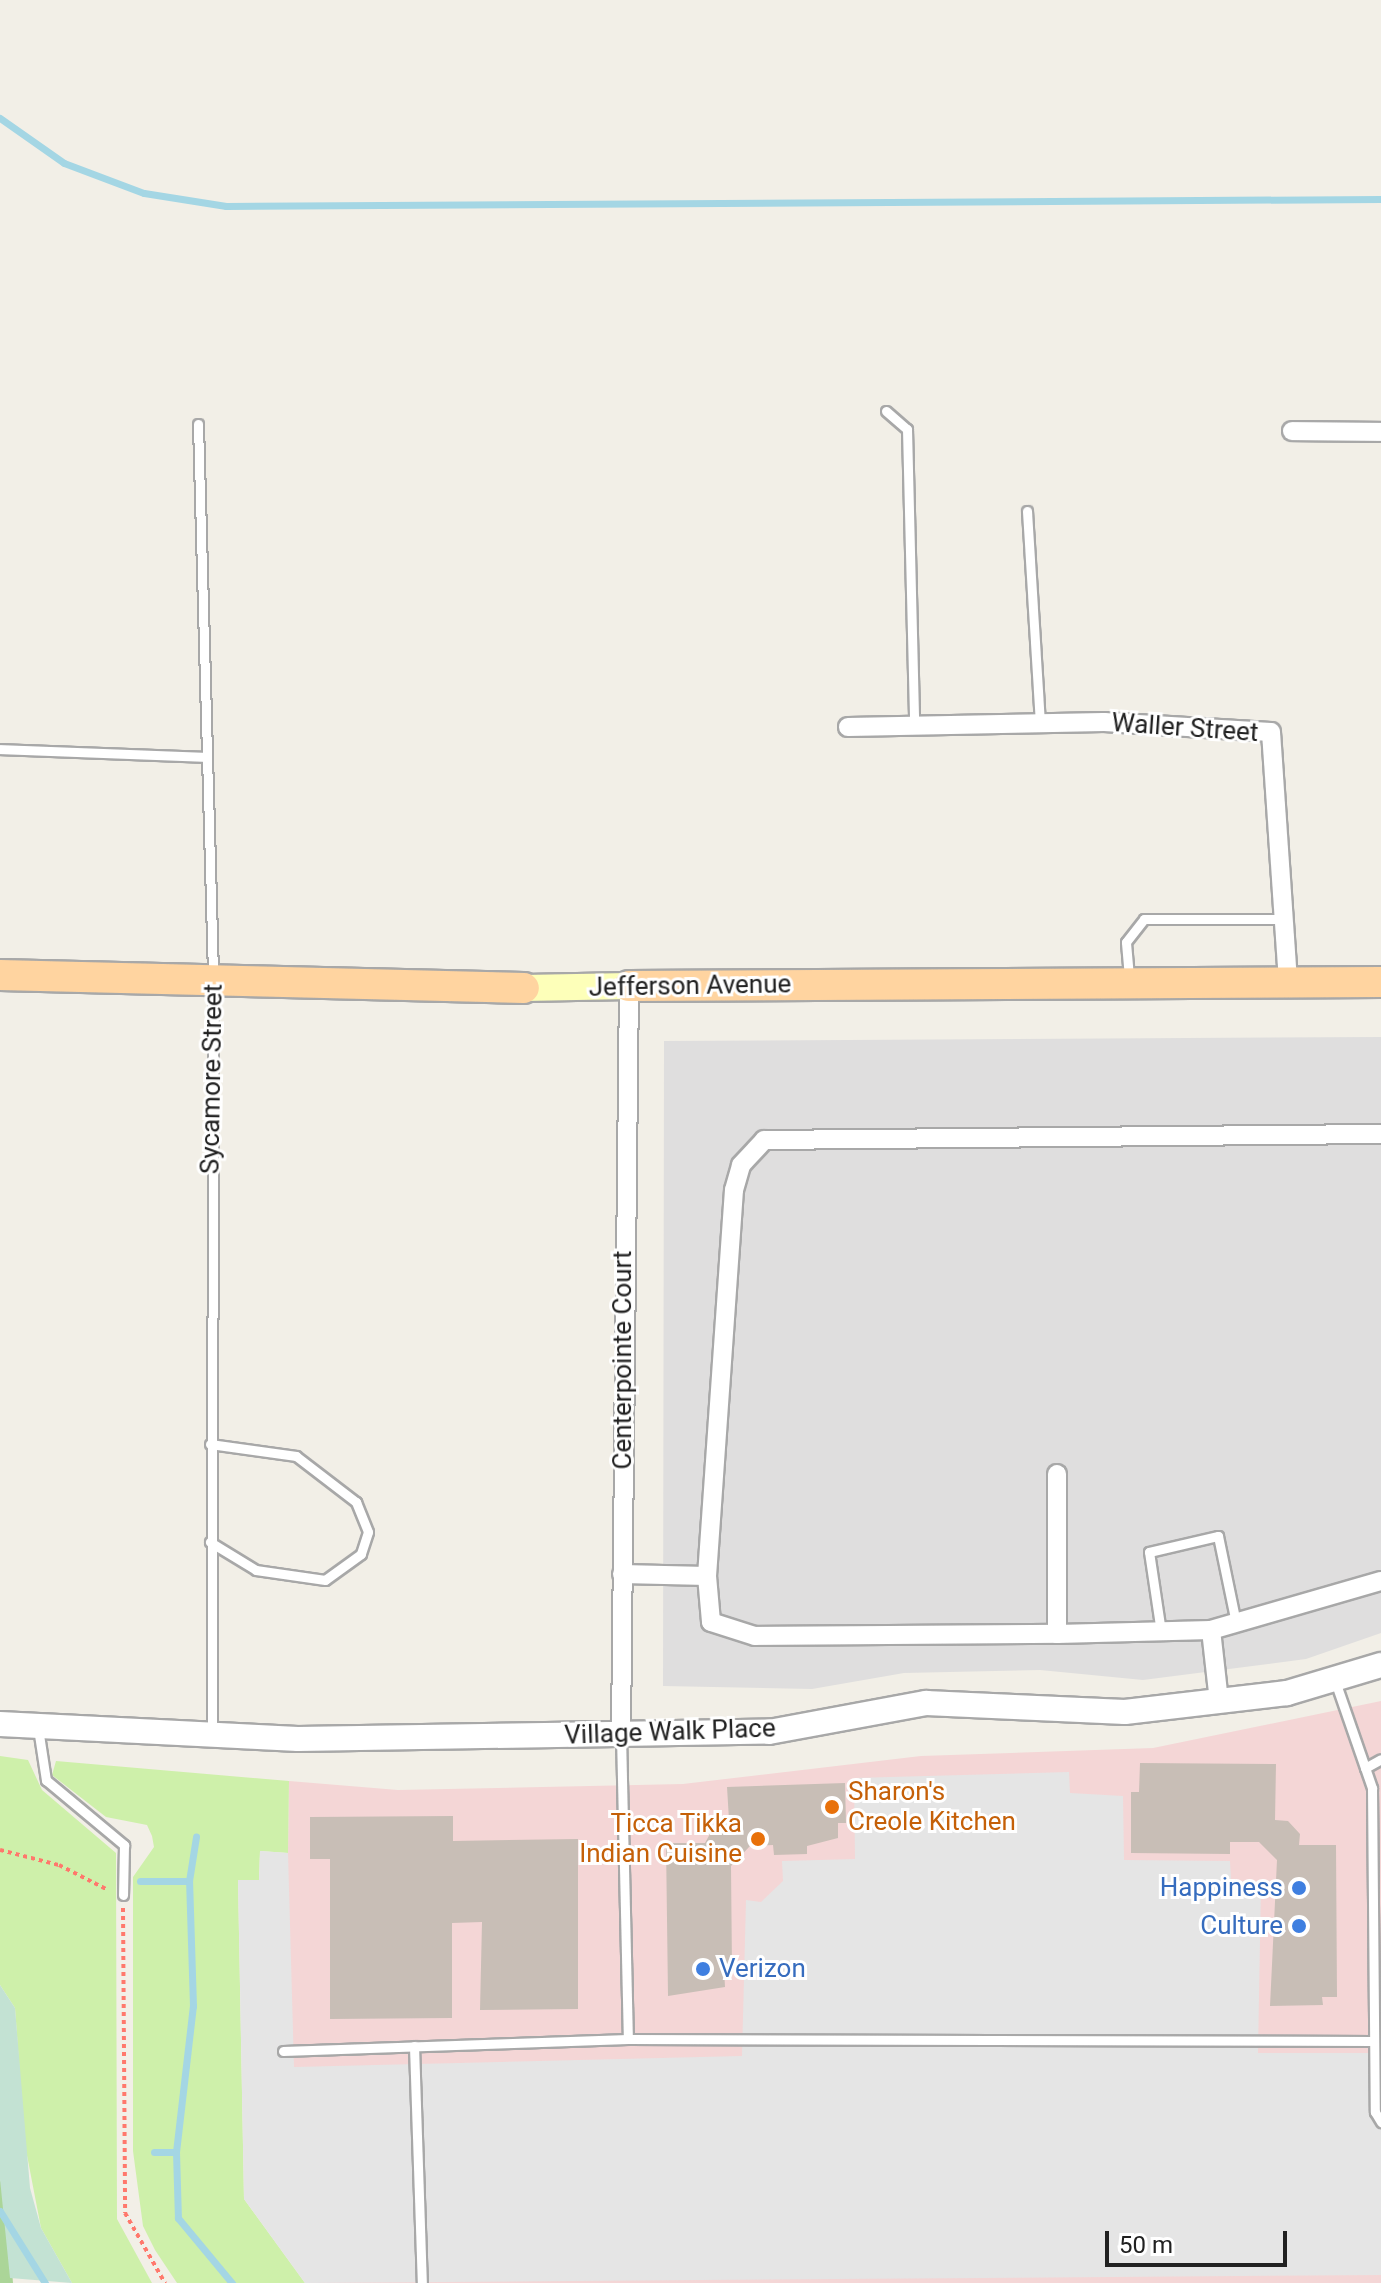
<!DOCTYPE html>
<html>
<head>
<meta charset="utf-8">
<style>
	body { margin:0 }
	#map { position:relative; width:1381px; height:2283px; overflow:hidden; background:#f2efe7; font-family:Roboto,sans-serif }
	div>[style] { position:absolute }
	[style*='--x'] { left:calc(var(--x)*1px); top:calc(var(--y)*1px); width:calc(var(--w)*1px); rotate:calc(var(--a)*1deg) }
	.residential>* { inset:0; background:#dfdede }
	.commercial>* { inset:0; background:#f4d6d6 }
	.grass>* { inset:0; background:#cef0aa }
	.forest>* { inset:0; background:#abd598 }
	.wetland>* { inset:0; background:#c3e2d3 }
	.parking>* { inset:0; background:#e5e5e5 }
	.stream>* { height:7px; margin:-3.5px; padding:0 3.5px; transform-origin:3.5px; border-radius:3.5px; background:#a4d6e4 }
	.building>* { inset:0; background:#c8beb6 }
	.path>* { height:4px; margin-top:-2px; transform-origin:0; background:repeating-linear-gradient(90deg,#ff786c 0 4px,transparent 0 8px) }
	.roads { filter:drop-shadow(2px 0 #a8a8a8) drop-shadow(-2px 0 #a8a8a8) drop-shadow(0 2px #a8a8a8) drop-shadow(0 -2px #a8a8a8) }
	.service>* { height:9px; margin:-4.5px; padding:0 4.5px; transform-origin:4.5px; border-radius:4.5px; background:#fff }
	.minor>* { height:18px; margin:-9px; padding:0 9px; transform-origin:9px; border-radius:9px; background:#fff }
	.tertiary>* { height:24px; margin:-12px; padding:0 12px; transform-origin:12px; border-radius:12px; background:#fff }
	.secondary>* { height:26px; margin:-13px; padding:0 13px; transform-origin:13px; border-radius:13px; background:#fdffb9 }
	.primary>* { height:30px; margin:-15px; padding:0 15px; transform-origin:15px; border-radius:15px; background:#ffd4a0 }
	.dots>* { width:22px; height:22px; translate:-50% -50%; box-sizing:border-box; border:4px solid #fff; border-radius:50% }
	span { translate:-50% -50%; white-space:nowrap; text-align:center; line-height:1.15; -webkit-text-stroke:6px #fff; paint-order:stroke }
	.street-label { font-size:26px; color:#212121 }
	.food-label { font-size:26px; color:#c56008 }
	.left { translate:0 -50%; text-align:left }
	.right { translate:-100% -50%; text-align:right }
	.shop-label { font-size:26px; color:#366cbe }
	.scale { position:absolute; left:1105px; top:2231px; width:182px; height:36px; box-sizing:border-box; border:4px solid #212121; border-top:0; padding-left:10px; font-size:24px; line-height:28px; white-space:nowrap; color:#212121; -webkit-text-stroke:6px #fff; paint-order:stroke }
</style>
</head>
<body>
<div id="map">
	<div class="residential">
		<div style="clip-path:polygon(1381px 1037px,1381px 1633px,1306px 1659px,1143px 1680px,1040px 1670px,904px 1673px,812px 1689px,663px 1686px,664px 1041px)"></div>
	</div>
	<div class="commercial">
		<div style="clip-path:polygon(1381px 1701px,1381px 2283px,305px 2283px,259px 1880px,288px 1853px,289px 1781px,398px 1790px,683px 1784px,921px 1756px,1153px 1748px)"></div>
	</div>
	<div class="grass">
		<div style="clip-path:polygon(0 1756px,28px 1760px,42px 1790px,116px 1853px,117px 2219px,152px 2283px,72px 2283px,41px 2228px,25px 2145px,15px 2008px,0 1985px)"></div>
		<div style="clip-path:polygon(56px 1761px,289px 1781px,288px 1853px,260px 1851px,259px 1880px,238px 1881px,244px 2199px,305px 2283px,177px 2283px,155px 2250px,143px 2226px,133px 2151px,133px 1877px,154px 1847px,152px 1836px,147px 1825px,106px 1817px,52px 1775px)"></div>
	</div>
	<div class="forest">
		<div style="clip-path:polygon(0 2179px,6px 2198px,13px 2283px,0 2283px)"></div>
	</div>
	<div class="wetland">
		<div style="clip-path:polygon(0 1985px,15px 2008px,30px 2188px,41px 2228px,72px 2283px,10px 2278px,0 2179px)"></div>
	</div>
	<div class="parking">
		<div style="clip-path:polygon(1069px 1772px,1070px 1793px,1123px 1796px,1124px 1860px,1230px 1861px,1231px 1879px,1261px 1885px,1258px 2053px,1381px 2053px,1381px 2275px,305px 2283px,244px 2199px,238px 1880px,259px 1880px,260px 1851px,288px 1853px,294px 2067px,742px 2056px,746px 1900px,761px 1902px,783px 1881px,782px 1861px,855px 1859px,854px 1778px)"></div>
	</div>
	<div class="stream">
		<div style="--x:0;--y:118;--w:78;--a:35.1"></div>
		<div style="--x:64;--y:163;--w:85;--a:20.6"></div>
		<div style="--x:144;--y:193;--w:83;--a:9"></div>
		<div style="--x:226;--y:206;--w:1155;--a:-0.35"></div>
		<div style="--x:140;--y:1881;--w:49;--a:0"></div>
		<div style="--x:154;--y:2152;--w:22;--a:0"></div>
		<div style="--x:176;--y:2152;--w:147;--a:-83.4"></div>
		<div style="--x:193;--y:2006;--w:125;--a:-91.8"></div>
		<div style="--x:189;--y:1881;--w:45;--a:-81"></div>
		<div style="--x:176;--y:2152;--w:66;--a:88.3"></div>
		<div style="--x:178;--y:2218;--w:85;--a:50.3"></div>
		<div style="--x:0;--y:2211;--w:85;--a:58"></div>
	</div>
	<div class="building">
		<div style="clip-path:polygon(1140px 1763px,1276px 1764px,1275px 1820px,1288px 1821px,1300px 1834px,1299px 1845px,1336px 1845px,1337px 1997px,1322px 1997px,1323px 2005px,1270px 2006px,1277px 1860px,1259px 1842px,1230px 1842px,1230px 1854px,1131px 1853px,1131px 1792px,1139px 1792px)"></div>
		<div style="clip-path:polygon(845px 1783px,846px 1823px,838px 1823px,838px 1838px,807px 1846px,807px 1854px,774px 1855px,773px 1845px,750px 1846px,731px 1866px,732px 1968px,724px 1968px,725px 1987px,668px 1996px,666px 1843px,705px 1843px,718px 1819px,729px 1820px,727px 1787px)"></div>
		<div style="clip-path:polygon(453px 1816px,453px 1841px,578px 1839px,578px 2009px,480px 2010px,482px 1922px,452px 1923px,452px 2018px,330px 2019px,330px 1859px,310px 1859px,310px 1817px)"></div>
	</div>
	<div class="path">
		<div style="--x:0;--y:1850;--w:61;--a:14.3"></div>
		<div style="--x:59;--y:1865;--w:55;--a:27"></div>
		<div style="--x:123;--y:1908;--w:305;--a:89.6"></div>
		<div style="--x:125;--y:2213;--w:81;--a:60.3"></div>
	</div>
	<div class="roads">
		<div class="service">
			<div style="--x:886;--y:411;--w:28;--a:41"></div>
			<div style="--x:907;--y:429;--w:297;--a:88.6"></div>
			<div style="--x:198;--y:424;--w:552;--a:88.44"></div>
			<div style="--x:213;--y:976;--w:758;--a:90.08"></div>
			<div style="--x:1027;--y:511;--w:212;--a:86.5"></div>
			<div style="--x:0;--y:749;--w:204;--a:2.2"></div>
			<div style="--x:1129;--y:977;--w:35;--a:-95"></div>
			<div style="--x:1126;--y:942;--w:29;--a:-52"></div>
			<div style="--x:1144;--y:919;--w:139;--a:0"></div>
			<div style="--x:210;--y:1444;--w:87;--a:7.9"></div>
			<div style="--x:296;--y:1456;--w:76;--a:37.5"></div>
			<div style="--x:356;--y:1502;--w:32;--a:68"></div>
			<div style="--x:368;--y:1532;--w:23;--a:108"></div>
			<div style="--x:361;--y:1554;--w:44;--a:144.2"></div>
			<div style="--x:325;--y:1580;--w:70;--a:-171.8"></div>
			<div style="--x:256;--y:1570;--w:54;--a:-148.7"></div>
			<div style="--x:1161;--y:1632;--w:81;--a:-98.5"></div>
			<div style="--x:1149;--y:1552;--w:71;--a:-13.1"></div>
			<div style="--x:1218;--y:1536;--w:89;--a:78.3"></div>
			<div style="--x:1335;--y:1681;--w:113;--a:70.9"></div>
			<div style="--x:1372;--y:1788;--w:324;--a:89.5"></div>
			<div style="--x:1375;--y:2112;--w:12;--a:59"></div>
			<div style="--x:38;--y:1728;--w:53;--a:81.3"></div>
			<div style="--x:46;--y:1780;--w:102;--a:39.8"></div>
			<div style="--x:124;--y:1845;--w:50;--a:91.1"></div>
			<div style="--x:621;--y:1735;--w:304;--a:88.7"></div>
			<div style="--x:1365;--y:1768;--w:18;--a:-29"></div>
			<div style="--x:414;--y:2046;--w:237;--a:88.1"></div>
			<div style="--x:283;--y:2051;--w:345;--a:-2"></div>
			<div style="--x:628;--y:2039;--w:746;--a:0.15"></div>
		</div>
		<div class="minor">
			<div style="--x:1292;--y:431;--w:89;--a:0.6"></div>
			<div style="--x:848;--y:727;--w:256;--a:-1.1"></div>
			<div style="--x:1104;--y:722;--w:167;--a:3.4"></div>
			<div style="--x:1271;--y:732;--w:252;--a:86.1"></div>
			<div style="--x:622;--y:1574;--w:85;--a:1.3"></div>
			<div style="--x:707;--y:1576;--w:46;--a:85"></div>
			<div style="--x:711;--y:1622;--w:46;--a:17.7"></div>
			<div style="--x:755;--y:1636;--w:302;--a:-0.4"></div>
			<div style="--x:1057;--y:1634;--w:160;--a:-90"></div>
			<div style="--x:707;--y:1576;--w:387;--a:-86"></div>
			<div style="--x:734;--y:1190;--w:26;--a:-74"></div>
			<div style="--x:741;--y:1165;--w:34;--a:-47"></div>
			<div style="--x:764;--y:1140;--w:617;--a:-0.56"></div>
			<div style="--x:1211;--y:1630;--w:71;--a:83.6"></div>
			<div style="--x:1057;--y:1634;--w:154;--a:-1.5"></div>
			<div style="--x:1211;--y:1630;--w:177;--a:-16.1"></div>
			<div style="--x:621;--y:1734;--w:748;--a:-89.39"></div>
		</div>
		<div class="tertiary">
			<div style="--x:0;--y:1724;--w:298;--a:2.9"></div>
			<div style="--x:298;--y:1739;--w:471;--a:-0.9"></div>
			<div style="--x:769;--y:1732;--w:160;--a:-10.5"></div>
			<div style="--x:926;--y:1703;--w:199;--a:2.6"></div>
			<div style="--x:1125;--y:1712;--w:163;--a:-6.7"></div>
			<div style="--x:1287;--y:1693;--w:98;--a:-16.6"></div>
		</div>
		<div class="secondary">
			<div style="--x:524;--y:988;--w:105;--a:-1.1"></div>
		</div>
		<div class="primary">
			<div style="--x:0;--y:975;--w:524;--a:1.42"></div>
			<div style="--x:629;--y:986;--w:752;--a:-0.3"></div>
		</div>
	</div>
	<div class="dots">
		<div style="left:832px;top:1807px;background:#e8710a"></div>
		<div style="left:758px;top:1839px;background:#e8710a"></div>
		<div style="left:1299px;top:1888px;background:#3f7fe0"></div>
		<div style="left:1299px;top:1926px;background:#3f7fe0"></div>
		<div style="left:703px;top:1969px;background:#3f7fe0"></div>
	</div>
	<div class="street-label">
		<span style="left:1185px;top:728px;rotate:4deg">Waller Street</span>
		<span style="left:690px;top:986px;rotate:-1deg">Jefferson Avenue</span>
		<span style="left:212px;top:1079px;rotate:-89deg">Sycamore Street</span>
		<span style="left:623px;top:1360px;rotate:-90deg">Centerpointe Court</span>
		<span style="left:670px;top:1732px;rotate:-2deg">Village Walk Place</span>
	</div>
	<div class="food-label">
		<span class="left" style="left:848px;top:1807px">Sharon's<br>Creole Kitchen</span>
		<span class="right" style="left:742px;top:1839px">Ticca Tikka<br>Indian Cuisine</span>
	</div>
	<div class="shop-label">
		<span class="right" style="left:1283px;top:1888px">Happiness</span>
		<span class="right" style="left:1283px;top:1926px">Culture</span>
		<span class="left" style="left:719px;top:1969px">Verizon</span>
	</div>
	<div class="scale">50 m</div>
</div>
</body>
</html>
